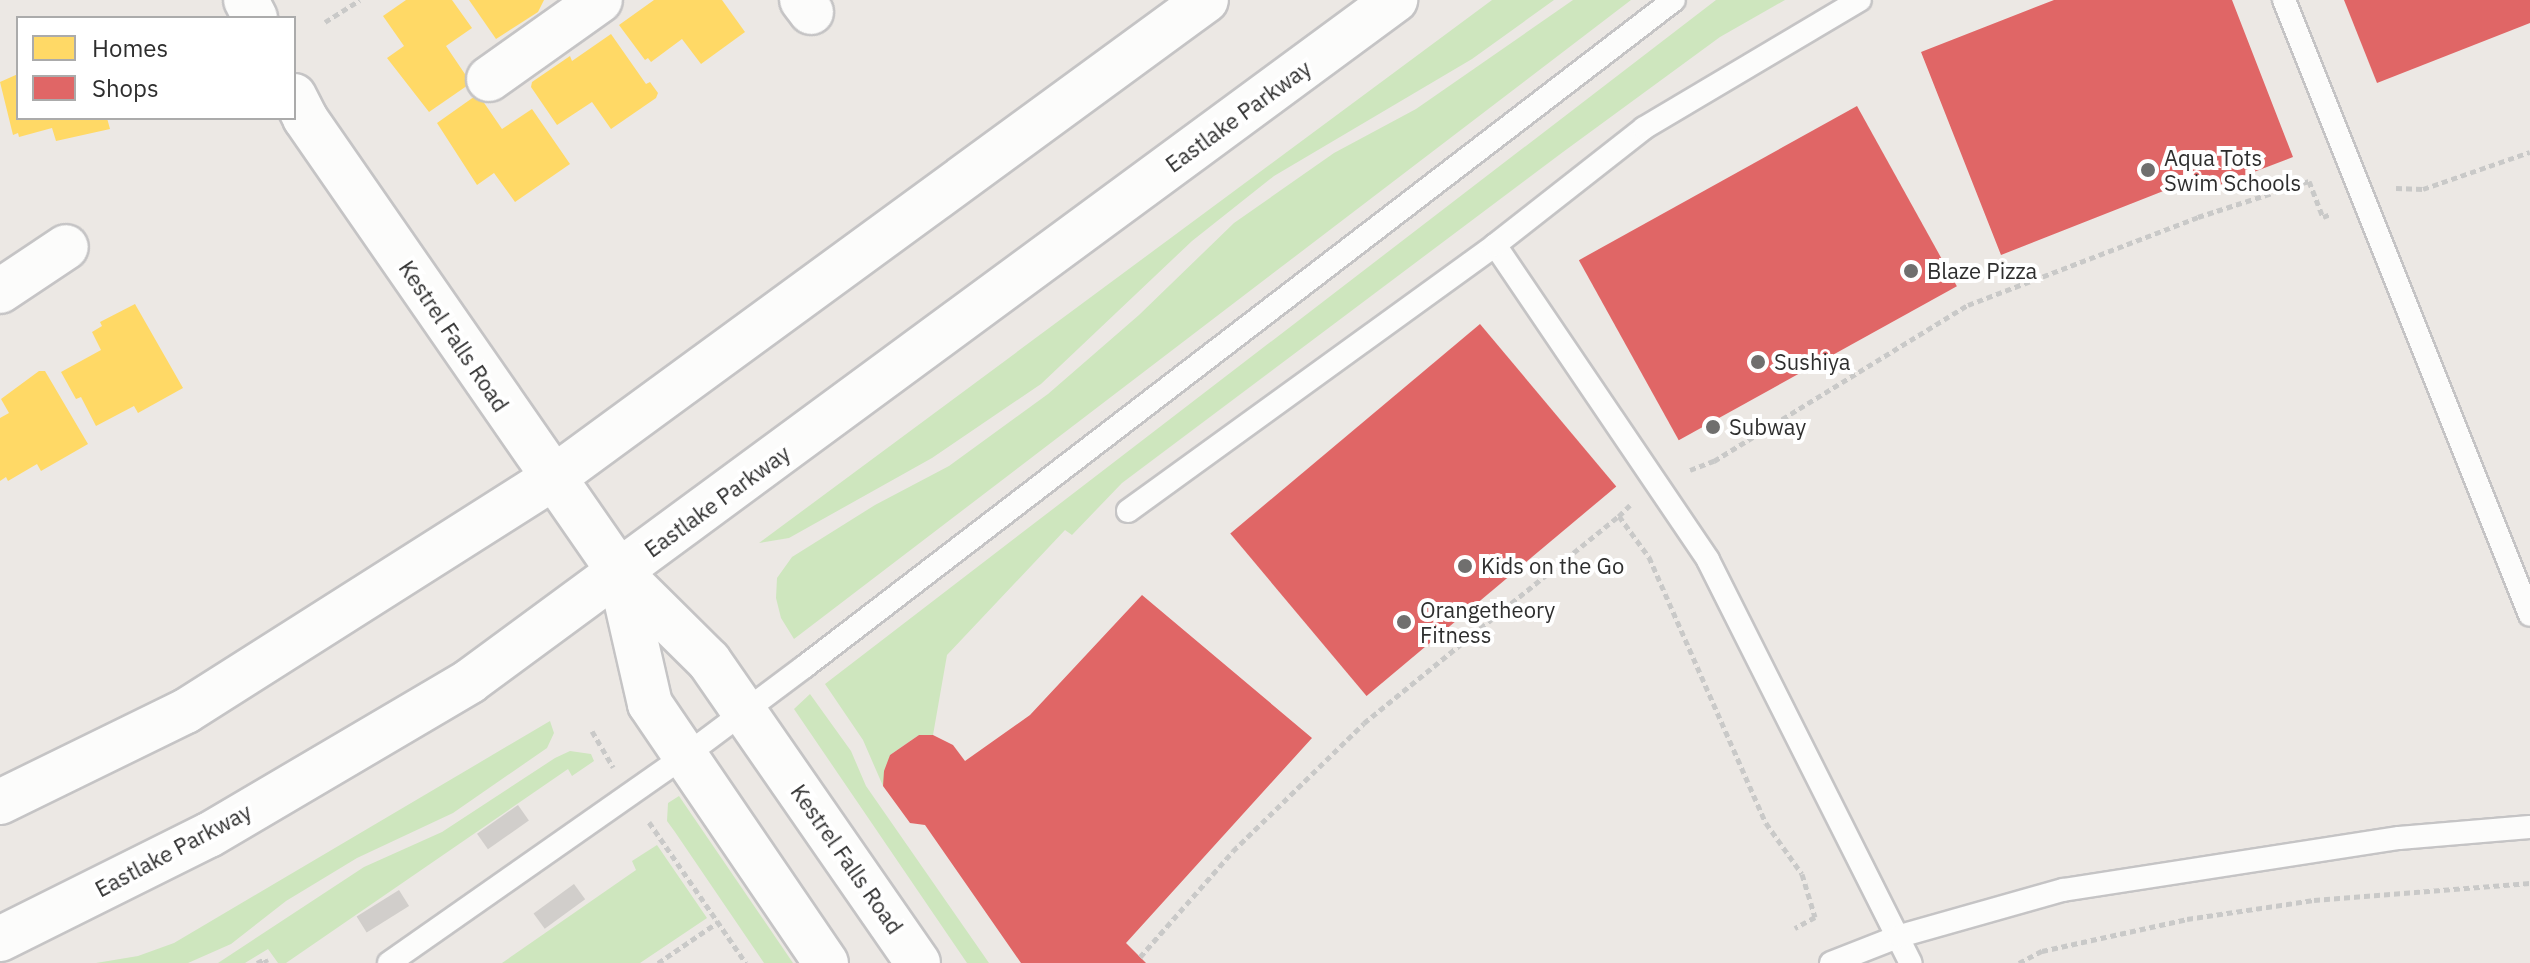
<!DOCTYPE html>
<html>
<head>
<meta charset="utf-8">
<style>
	body { margin:0 }
	#map { position:relative; width:2530px; height:963px; overflow:hidden; background:#ece8e4; font-family:"IBM Plex Sans",sans-serif }
	div>[style] { position:absolute }
	[style*='--x'] { left:calc(var(--x)*1px); top:calc(var(--y)*1px); width:calc(var(--w)*1px); rotate:calc(var(--a)*1deg) }
	.green>* { inset:0; background:#cee6be }
	.homes>* { inset:0; background:#ffd966 }
	.shops>* { inset:0; background:#e06666; transform-origin:0 0 }
	.building>* { inset:0; background:#d1cecb; transform-origin:0 0 }
	.path>* { height:5px; margin-top:-2.5px; transform-origin:0; background:repeating-linear-gradient(90deg,#c9c9c8 0 6px,transparent 0 10px) }
	.roads { filter:drop-shadow(2px 0 #c5c4c5) drop-shadow(-2px 0 #c5c4c5) drop-shadow(0 2px #c5c4c5) drop-shadow(0 -2px #c5c4c5) }
	.lane>* { height:22px; margin:-11px; padding:0 11px; transform-origin:11px; border-radius:11px; background:#fcfcfb }
	.street>* { height:44px; margin:-22px; padding:0 22px; transform-origin:22px; border-radius:22px; background:#fcfcfb }
	.secondary>* { height:44px; margin:-22px; padding:0 22px; transform-origin:22px; border-radius:22px; background:#fcfcfb }
	.dots>* { width:22px; height:22px; translate:-50% -50%; box-sizing:border-box; border:4px solid #fff; border-radius:50% }
	span { translate:-50% -50%; white-space:nowrap; text-align:center; line-height:1.15; -webkit-text-stroke:8px #fff; paint-order:stroke }
	.street-label { font-size:22px; color:#2e2e2e }
	.poi-label { font-size:22px; color:#2e2e2e }
	.left { translate:0 -50%; text-align:left }
	.legend { position:absolute; left:16px; top:16px; width:280px; height:104px; box-sizing:border-box; background:#fff; border:2px solid #ababab; margin:0; padding:10px 14px; list-style:none; font-size:24px; color:#2e2e2e }
	.legend li { display:flex; align-items:center; gap:16px; height:40px }
	.legend b { width:40px; border:2px solid #ababab }
</style>
</head>
<body>
<div id="map">
	<div class="green">
		<div style="clip-path:polygon(1492px 0,1554px 0,1472px 59px,1274px 176px,1192px 241px,1041px 384px,932px 458px,789px 538px,759px 543px)"></div>
		<div style="clip-path:polygon(1573px 0,1631px 0,794px 639px,781px 618px,776px 598px,777px 578px,792px 557px,875px 505px,949px 466px,1048px 394px,1139px 315px,1234px 223px,1334px 153px,1416px 109px)"></div>
		<div style="clip-path:polygon(1716px 0,1785px 0,1720px 37px,1563px 152px,1122px 483px,1072px 535px,1065px 530px,947px 655px,933px 735px,919px 735px,890px 755px,883px 786px,863px 740px,825px 684px)"></div>
		<div style="clip-path:polygon(810px 694px,851px 751px,866px 786px,989px 963px,967px 963px,794px 709px)"></div>
		<div style="clip-path:polygon(550px 721px,554px 733px,547px 748px,453px 813px,357px 858px,286px 901px,231px 944px,188px 963px,96px 963px,138px 956px,174px 943px)"></div>
		<div style="clip-path:polygon(570px 751px,591px 754px,594px 761px,572px 776px,568px 769px,286px 963px,278px 963px,268px 949px,245px 963px,218px 963px,364px 867px,442px 832px,555px 758px)"></div>
		<div style="clip-path:polygon(679px 796px,793px 963px,764px 963px,675px 832px,667px 821px,668px 803px)"></div>
		<div style="clip-path:polygon(657px 845px,707px 918px,640px 963px,502px 963px,636px 870px,632px 861px)"></div>
	</div>
	<div class="homes">
		<div style="clip-path:polygon(406px 0,452px 0,472px 28px,446px 46px,471px 83px,429px 112px,387px 58px,404px 46px,383px 16px)"></div>
		<div style="clip-path:polygon(469px 0,544px 0,538px 12px,496px 39px)"></div>
		<div style="clip-path:polygon(654px 0,722px 0,745px 32px,701px 64px,682px 39px,651px 62px,648px 58px,645px 60px,619px 25px)"></div>
		<div style="clip-path:polygon(611px 34px,646px 84px,650px 82px,658px 93px,656px 98px,611px 129px,592px 102px,557px 125px,531px 87px,532px 82px,570px 56px,572px 61px)"></div>
		<div style="clip-path:polygon(18px 74px,18px 118px,107px 118px,110px 129px,56px 141px,52px 128px,19px 137px,18px 133px,13px 135px,0 82px)"></div>
		<div style="clip-path:polygon(478px 94px,502px 129px,532px 109px,570px 164px,515px 202px,494px 173px,477px 185px,437px 123px)"></div>
		<div style="clip-path:polygon(135px 304px,183px 388px,138px 413px,134px 406px,96px 426px,81px 397px,76px 399px,61px 372px,101px 350px,92px 332px,102px 326px,100px 322px)"></div>
		<div style="clip-path:polygon(39px 371px,45px 371px,88px 444px,41px 471px,37px 464px,8px 481px,6px 477px,0 481px,0 418px,9px 413px,1px 399px)"></div>
	</div>
	<div class="shops">
		<div style="clip-path:polygon(2054px 0,2232px 0,2293px 157px,2204px 191px,2199px 177px,2001px 255px,1921px 52px)"></div>
		<div style="clip-path:polygon(2344px 0,2530px 0,2530px 23px,2377px 83px)"></div>
		<div style="left:1857px;top:106px;width:206px;height:318px;rotate:61deg"></div>
		<div style="left:1480px;top:324px;width:212px;height:326px;rotate:50deg"></div>
		<div style="clip-path:polygon(1142px 595px,1312px 738px,1126px 943px,1146px 963px,1021px 963px,925px 825px,910px 823px,883px 786px,884px 771px,890px 755px,919px 735px,933px 735px,953px 745px,965px 761px,1030px 715px)"></div>
	</div>
	<div class="building">
		<div style="left:518px;top:805px;width:19px;height:50px;rotate:55deg"></div>
		<div style="left:574px;top:884px;width:19px;height:50px;rotate:54deg"></div>
		<div style="left:399px;top:890px;width:19px;height:50px;rotate:58deg"></div>
	</div>
	<div class="path">
		<div style="--x:325;--y:22;--w:41;--a:-32.2"></div>
		<div style="--x:2396;--y:188;--w:27;--a:2"></div>
		<div style="--x:2423;--y:189;--w:113;--a:-19.1"></div>
		<div style="--x:1690;--y:470;--w:26;--a:-21"></div>
		<div style="--x:1714;--y:461;--w:298;--a:-31.6"></div>
		<div style="--x:1968;--y:305;--w:246;--a:-20.9"></div>
		<div style="--x:2198;--y:217;--w:117;--a:-18"></div>
		<div style="--x:2309;--y:181;--w:39;--a:69"></div>
		<div style="--x:2323;--y:217;--w:9;--a:-21"></div>
		<div style="--x:1630;--y:505;--w:16;--a:135"></div>
		<div style="--x:1619;--y:516;--w:51;--a:53.8"></div>
		<div style="--x:1649;--y:557;--w:291;--a:66.3"></div>
		<div style="--x:1766;--y:823;--w:62;--a:54.8"></div>
		<div style="--x:1802;--y:874;--w:45;--a:73.2"></div>
		<div style="--x:1815;--y:917;--w:23;--a:151"></div>
		<div style="--x:592;--y:731;--w:42;--a:59.7"></div>
		<div style="--x:649;--y:822;--w:171;--a:55.5"></div>
		<div style="--x:1140;--y:957;--w:141;--a:-48.7"></div>
		<div style="--x:1233;--y:851;--w:183;--a:-44.3"></div>
		<div style="--x:1364;--y:723;--w:328;--a:-39.1"></div>
		<div style="--x:257;--y:963;--w:9;--a:-27"></div>
		<div style="--x:265;--y:959;--w:4;--a:63"></div>
		<div style="--x:658;--y:963;--w:73;--a:-34.3"></div>
		<div style="--x:2019;--y:963;--w:26;--a:-28"></div>
		<div style="--x:2042;--y:951;--w:148;--a:-12.4"></div>
		<div style="--x:2187;--y:919;--w:128;--a:-8.5"></div>
		<div style="--x:2314;--y:900;--w:217;--a:-4.5"></div>
	</div>
	<div class="roads">
		<div class="lane">
			<div style="--x:2284;--y:0;--w:662;--a:68.2"></div>
			<div style="--x:1495;--y:245;--w:380;--a:55.9"></div>
			<div style="--x:1708;--y:560;--w:451;--a:63.3"></div>
			<div style="--x:1128;--y:511;--w:453;--a:-35.9"></div>
			<div style="--x:1495;--y:245;--w:189;--a:-38.1"></div>
			<div style="--x:1644;--y:128;--w:251;--a:-30.7"></div>
			<div style="--x:389;--y:963;--w:361;--a:-35"></div>
			<div style="--x:685;--y:756;--w:149;--a:-36.8"></div>
			<div style="--x:804;--y:667;--w:1096;--a:-37.48"></div>
			<div style="--x:1831;--y:963;--w:74;--a:-21.4"></div>
			<div style="--x:1900;--y:936;--w:169;--a:-15.8"></div>
			<div style="--x:2063;--y:890;--w:340;--a:-8.8"></div>
			<div style="--x:2399;--y:838;--w:131;--a:-4.8"></div>
		</div>
		<div class="street">
			<div style="--x:802;--y:0;--w:15;--a:53"></div>
			<div style="--x:489;--y:79;--w:136;--a:-35.4"></div>
			<div style="--x:0;--y:291;--w:79;--a:-33.7"></div>
		</div>
		<div class="secondary">
			<div style="--x:246;--y:0;--w:20;--a:63"></div>
			<div style="--x:294;--y:96;--w:25;--a:63"></div>
			<div style="--x:305;--y:118;--w:553;--a:55.3"></div>
			<div style="--x:620;--y:573;--w:125;--a:44.7"></div>
			<div style="--x:709;--y:661;--w:367;--a:55.3"></div>
			<div style="--x:620;--y:573;--w:134;--a:77.1"></div>
			<div style="--x:650;--y:704;--w:313;--a:55.8"></div>
			<div style="--x:0;--y:802;--w:207;--a:-26.1"></div>
			<div style="--x:186;--y:711;--w:435;--a:-32.4"></div>
			<div style="--x:553;--y:478;--w:809;--a:-36.2"></div>
			<div style="--x:0;--y:939;--w:233;--a:-26.5"></div>
			<div style="--x:209;--y:835;--w:303;--a:-30.5"></div>
			<div style="--x:470;--y:681;--w:1149;--a:-36.36"></div>
		</div>
	</div>
	<div class="dots">
		<div style="left:2148px;top:170px;background:#706f6e"></div>
		<div style="left:1911px;top:271px;background:#706f6e"></div>
		<div style="left:1758px;top:362px;background:#706f6e"></div>
		<div style="left:1713px;top:427px;background:#706f6e"></div>
		<div style="left:1465px;top:566px;background:#706f6e"></div>
		<div style="left:1404px;top:622px;background:#706f6e"></div>
	</div>
	<div class="street-label">
		<span style="left:1238px;top:116px;rotate:-36deg">Eastlake Parkway</span>
		<span style="left:454px;top:336px;rotate:56deg">Kestrel Falls Road</span>
		<span style="left:717px;top:501px;rotate:-36deg">Eastlake Parkway</span>
		<span style="left:173px;top:850px;rotate:-28deg">Eastlake Parkway</span>
		<span style="left:847px;top:859px;rotate:55deg">Kestrel Falls Road</span>
	</div>
	<div class="poi-label">
		<span class="left" style="left:2164px;top:170px">Aqua Tots<br>Swim Schools</span>
		<span class="left" style="left:1927px;top:271px">Blaze Pizza</span>
		<span class="left" style="left:1774px;top:362px">Sushiya</span>
		<span class="left" style="left:1729px;top:427px">Subway</span>
		<span class="left" style="left:1481px;top:566px">Kids on the Go</span>
		<span class="left" style="left:1420px;top:622px">Orangetheory<br>Fitness</span>
	</div>
	<ul class="legend">
	<li><b style="height:22px;background:#ffd966"></b>Homes</li>
	<li><b style="height:22px;background:#e06666"></b>Shops</li>
	</ul>
</div>
</body>
</html>
